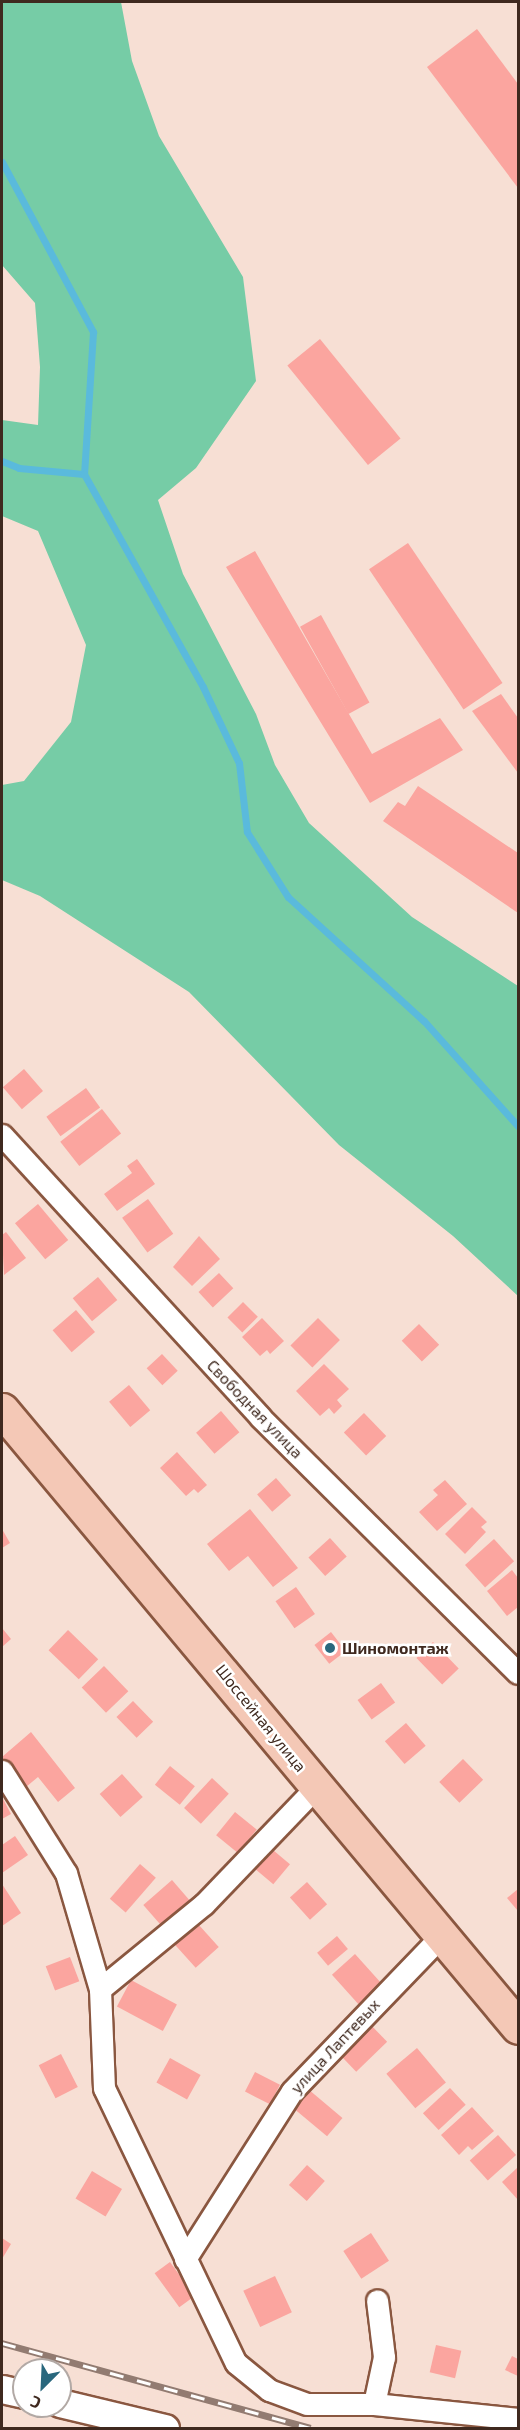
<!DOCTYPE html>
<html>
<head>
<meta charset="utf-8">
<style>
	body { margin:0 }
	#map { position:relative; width:520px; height:2430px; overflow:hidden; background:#f7dfd4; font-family:"Exo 2",sans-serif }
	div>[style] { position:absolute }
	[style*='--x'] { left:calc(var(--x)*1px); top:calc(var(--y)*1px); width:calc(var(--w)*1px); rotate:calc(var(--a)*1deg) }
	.green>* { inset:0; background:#76cca6 }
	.stream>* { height:7px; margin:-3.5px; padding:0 3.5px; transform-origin:3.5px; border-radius:3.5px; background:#5abadc }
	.building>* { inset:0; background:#fba59f; transform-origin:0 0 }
	.roads { filter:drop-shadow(2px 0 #8a5740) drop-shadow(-2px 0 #8a5740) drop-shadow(0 2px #8a5740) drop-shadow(0 -2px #8a5740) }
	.minor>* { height:21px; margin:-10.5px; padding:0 10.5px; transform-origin:10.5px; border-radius:10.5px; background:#fff }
	.tertiary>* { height:27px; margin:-13.5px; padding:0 13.5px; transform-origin:13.5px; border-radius:13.5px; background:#fff }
	.primary>* { height:33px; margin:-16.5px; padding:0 16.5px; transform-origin:16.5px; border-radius:16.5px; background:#f4c8b6 }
	.rail>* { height:7px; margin-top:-3.5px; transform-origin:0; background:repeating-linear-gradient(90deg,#fff 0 14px,#927b71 0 28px); box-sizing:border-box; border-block:2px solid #927b71 }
	.dots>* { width:16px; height:16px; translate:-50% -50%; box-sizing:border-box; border:3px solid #fff; border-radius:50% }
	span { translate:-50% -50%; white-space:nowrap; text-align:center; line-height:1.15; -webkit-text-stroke:5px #fff; paint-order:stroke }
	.street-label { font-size:16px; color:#3f291f }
	.poi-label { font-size:16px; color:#3f291f; font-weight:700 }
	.left { translate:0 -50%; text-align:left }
	.frame { position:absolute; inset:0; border:3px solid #3f291f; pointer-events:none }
	.north { position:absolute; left:12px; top:2358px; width:60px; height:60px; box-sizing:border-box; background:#fff; border:2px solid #b2a9a5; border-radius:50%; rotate:204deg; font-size:16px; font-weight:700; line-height:24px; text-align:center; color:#3f291f }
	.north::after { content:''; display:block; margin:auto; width:21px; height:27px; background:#29677d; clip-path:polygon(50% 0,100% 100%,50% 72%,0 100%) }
</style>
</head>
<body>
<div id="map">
	<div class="green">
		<div style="clip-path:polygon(2px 2px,121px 2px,132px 61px,159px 136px,243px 277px,256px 381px,196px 468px,158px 500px,183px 574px,256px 714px,275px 765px,309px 823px,412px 917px,518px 986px,518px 1296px,453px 1236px,339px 1145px,189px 992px,40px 896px,2px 880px,2px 785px,24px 781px,71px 722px,86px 645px,38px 531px,2px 516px,2px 420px,38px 425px,40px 367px,35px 303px,2px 265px)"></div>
	</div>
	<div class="stream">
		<div style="--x:2;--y:162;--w:193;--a:61.8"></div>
		<div style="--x:93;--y:332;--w:142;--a:93.6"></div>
		<div style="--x:2;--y:461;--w:18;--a:22"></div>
		<div style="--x:19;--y:468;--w:65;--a:5.3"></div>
		<div style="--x:84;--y:474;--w:244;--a:60.8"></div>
		<div style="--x:203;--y:687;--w:84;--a:64.7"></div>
		<div style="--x:239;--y:763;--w:69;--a:83.4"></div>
		<div style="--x:247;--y:832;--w:77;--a:57.8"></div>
		<div style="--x:288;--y:897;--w:184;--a:42.4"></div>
		<div style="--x:424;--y:1021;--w:141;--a:48.2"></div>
	</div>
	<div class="building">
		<div style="clip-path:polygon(477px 29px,518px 84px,518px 188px,427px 67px)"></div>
		<div style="left:320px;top:339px;width:128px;height:42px;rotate:51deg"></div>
		<div style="left:408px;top:543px;width:169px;height:47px;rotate:56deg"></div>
		<div style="clip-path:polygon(255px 551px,372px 754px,440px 718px,463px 750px,370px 803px,226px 567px)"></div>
		<div style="left:321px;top:615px;width:100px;height:24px;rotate:61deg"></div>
		<div style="clip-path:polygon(501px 694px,518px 718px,518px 773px,472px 711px)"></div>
		<div style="clip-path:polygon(418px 786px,518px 853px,518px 913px,383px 821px,398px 802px,405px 806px)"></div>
		<div style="left:24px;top:1069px;width:29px;height:28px;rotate:49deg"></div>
		<div style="left:86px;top:1088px;width:24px;height:49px;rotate:54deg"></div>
		<div style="left:102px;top:1109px;width:31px;height:53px;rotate:52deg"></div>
		<div style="clip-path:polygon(137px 1159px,155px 1184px,117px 1211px,104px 1194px,132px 1173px,127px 1166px)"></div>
		<div style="left:148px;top:1199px;width:43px;height:32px;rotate:54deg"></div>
		<div style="left:38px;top:1204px;width:47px;height:30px;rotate:50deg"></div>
		<div style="clip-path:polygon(6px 1232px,26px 1258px,4px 1275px,2px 1235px)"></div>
		<div style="clip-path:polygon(199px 1236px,220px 1259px,192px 1286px,173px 1267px)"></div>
		<div style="left:219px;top:1273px;width:21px;height:28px;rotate:47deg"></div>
		<div style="left:98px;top:1277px;width:30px;height:33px;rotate:50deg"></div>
		<div style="left:243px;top:1302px;width:21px;height:22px;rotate:45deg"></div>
		<div style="left:76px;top:1310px;width:29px;height:31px;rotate:49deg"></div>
		<div style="clip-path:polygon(262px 1318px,284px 1341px,270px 1354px,267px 1350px,260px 1356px,242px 1337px)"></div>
		<div style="left:318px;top:1318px;width:31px;height:39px;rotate:45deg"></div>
		<div style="left:419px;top:1324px;width:29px;height:24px;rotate:46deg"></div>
		<div style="left:162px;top:1354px;width:23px;height:21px;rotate:47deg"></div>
		<div style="clip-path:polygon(324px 1364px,349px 1389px,337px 1400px,342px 1406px,334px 1414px,329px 1408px,320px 1416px,296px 1391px)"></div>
		<div style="left:129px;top:1385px;width:33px;height:26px;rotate:50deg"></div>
		<div style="left:221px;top:1411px;width:28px;height:33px;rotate:49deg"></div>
		<div style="left:364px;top:1413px;width:32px;height:28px;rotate:46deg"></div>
		<div style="clip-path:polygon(177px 1452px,207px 1485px,198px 1493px,194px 1489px,186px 1496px,160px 1468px)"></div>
		<div style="left:276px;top:1478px;width:23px;height:25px;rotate:49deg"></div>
		<div style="clip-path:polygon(445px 1480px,467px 1504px,437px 1531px,419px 1512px,438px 1495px,433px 1490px)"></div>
		<div style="clip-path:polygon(472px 1507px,487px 1522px,481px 1527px,486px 1532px,465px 1554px,445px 1534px)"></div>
		<div style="clip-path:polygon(250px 1509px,298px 1568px,273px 1587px,248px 1556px,229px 1571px,207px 1544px)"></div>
		<div style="clip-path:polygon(2px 1529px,10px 1543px,2px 1548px)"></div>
		<div style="left:330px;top:1538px;width:25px;height:29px;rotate:48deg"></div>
		<div style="left:494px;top:1539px;width:30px;height:39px;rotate:48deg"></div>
		<div style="clip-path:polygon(512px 1570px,518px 1578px,518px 1607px,507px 1616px,487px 1591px)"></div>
		<div style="left:296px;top:1587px;width:33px;height:25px;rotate:55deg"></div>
		<div style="clip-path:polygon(2px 1628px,11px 1639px,2px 1647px)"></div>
		<div style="left:68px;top:1630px;width:42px;height:28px;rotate:44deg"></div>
		<div style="left:331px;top:1632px;width:24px;height:21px;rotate:52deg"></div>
		<div style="left:433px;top:1642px;width:37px;height:23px;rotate:46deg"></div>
		<div style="left:104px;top:1666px;width:35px;height:31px;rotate:46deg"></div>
		<div style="left:381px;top:1683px;width:24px;height:29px;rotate:54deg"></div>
		<div style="left:133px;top:1701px;width:29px;height:23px;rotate:46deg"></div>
		<div style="left:406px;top:1723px;width:30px;height:28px;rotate:49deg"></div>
		<div style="clip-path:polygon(31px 1732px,75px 1788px,58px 1802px,38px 1777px,26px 1787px,2px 1757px)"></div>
		<div style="left:463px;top:1759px;width:29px;height:33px;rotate:46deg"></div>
		<div style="left:170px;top:1766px;width:32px;height:24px;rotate:39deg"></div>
		<div style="left:122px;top:1774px;width:31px;height:30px;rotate:48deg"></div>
		<div style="left:212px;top:1778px;width:23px;height:41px;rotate:43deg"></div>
		<div style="clip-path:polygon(2px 1797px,11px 1814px,2px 1819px)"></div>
		<div style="left:235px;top:1812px;width:28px;height:30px;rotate:39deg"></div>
		<div style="clip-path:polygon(15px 1836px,28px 1855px,2px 1873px,2px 1845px)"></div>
		<div style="left:267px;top:1845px;width:30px;height:26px;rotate:40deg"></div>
		<div style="left:140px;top:1864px;width:21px;height:46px;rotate:41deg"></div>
		<div style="left:172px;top:1880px;width:30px;height:38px;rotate:49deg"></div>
		<div style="left:307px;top:1882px;width:30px;height:23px;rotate:48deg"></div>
		<div style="clip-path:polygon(2px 1884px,21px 1913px,2px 1926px)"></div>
		<div style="clip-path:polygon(518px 1889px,518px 1911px,507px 1898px)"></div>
		<div style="left:198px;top:1924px;width:31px;height:31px;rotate:48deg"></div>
		<div style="left:337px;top:1936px;width:17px;height:26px;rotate:50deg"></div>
		<div style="left:355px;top:1954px;width:43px;height:31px;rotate:48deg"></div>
		<div style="left:70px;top:1957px;width:26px;height:26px;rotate:69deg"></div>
		<div style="left:131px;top:1980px;width:52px;height:30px;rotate:28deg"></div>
		<div style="left:367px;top:2021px;width:29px;height:43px;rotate:46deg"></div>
		<div style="left:417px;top:2048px;width:45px;height:40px;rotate:50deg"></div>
		<div style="left:61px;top:2054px;width:37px;height:25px;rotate:63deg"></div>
		<div style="left:170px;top:2058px;width:35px;height:28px;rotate:29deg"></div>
		<div style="left:255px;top:2072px;width:28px;height:22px;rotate:27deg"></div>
		<div style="left:450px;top:2088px;width:23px;height:37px;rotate:47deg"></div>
		<div style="left:308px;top:2089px;width:45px;height:24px;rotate:40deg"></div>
		<div style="clip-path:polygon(472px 2107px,494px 2131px,472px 2150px,468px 2146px,459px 2155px,441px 2135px)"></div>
		<div style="left:498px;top:2135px;width:27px;height:38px;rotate:48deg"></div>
		<div style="left:307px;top:2165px;width:24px;height:27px;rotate:42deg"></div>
		<div style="clip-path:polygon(518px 2167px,518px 2200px,502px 2182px)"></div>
		<div style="left:92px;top:2171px;width:35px;height:32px;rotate:31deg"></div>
		<div style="left:371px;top:2233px;width:33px;height:33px;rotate:57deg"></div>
		<div style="clip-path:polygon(2px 2238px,11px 2244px,2px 2259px)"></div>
		<div style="left:170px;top:2262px;width:42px;height:19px;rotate:54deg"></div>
		<div style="left:275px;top:2276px;width:40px;height:35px;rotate:65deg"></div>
		<div style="left:436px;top:2345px;width:26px;height:28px;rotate:13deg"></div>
		<div style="clip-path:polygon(512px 2356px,518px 2359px,518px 2376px,505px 2370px)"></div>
	</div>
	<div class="roads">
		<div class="minor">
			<div style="--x:2;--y:1135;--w:382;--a:47.5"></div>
			<div style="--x:260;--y:1417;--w:363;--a:44.8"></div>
			<div style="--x:2;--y:1771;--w:120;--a:57.9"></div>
			<div style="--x:66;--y:1873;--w:121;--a:73.7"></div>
			<div style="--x:100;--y:1989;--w:99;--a:87.7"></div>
			<div style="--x:104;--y:2088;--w:305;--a:64.4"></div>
			<div style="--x:236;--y:2363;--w:43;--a:39.3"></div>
			<div style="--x:269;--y:2390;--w:40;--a:20.2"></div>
			<div style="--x:307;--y:2404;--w:67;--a:0"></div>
			<div style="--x:374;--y:2404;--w:145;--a:5.9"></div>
			<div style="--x:100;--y:1989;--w:134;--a:-39.3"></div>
			<div style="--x:204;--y:1904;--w:163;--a:-46.2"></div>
			<div style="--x:185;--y:2259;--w:199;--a:-57.5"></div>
			<div style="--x:292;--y:2091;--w:216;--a:-46.1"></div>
			<div style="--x:374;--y:2404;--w:48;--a:-78"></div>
			<div style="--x:384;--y:2357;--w:57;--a:-97"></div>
		</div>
		<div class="tertiary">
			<div style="--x:2;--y:2389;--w:23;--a:13"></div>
			<div style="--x:60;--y:2403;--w:108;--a:13.4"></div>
		</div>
		<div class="primary">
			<div style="--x:2;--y:1410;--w:804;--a:50.09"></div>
		</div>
	</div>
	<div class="rail">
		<div style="--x:2;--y:2343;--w:320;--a:15.4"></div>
	</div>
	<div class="dots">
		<div style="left:330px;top:1648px;background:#29677d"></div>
	</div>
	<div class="street-label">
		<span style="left:255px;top:1409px;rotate:46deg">Свободная улица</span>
		<span style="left:261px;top:1718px;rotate:51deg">Шоссейная улица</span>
		<span style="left:335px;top:2046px;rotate:-47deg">улица Лаптевых</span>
	</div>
	<div class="poi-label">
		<span class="left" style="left:342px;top:1648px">Шиномонтаж</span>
	</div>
	<div class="frame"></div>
	<div class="north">С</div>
</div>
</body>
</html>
